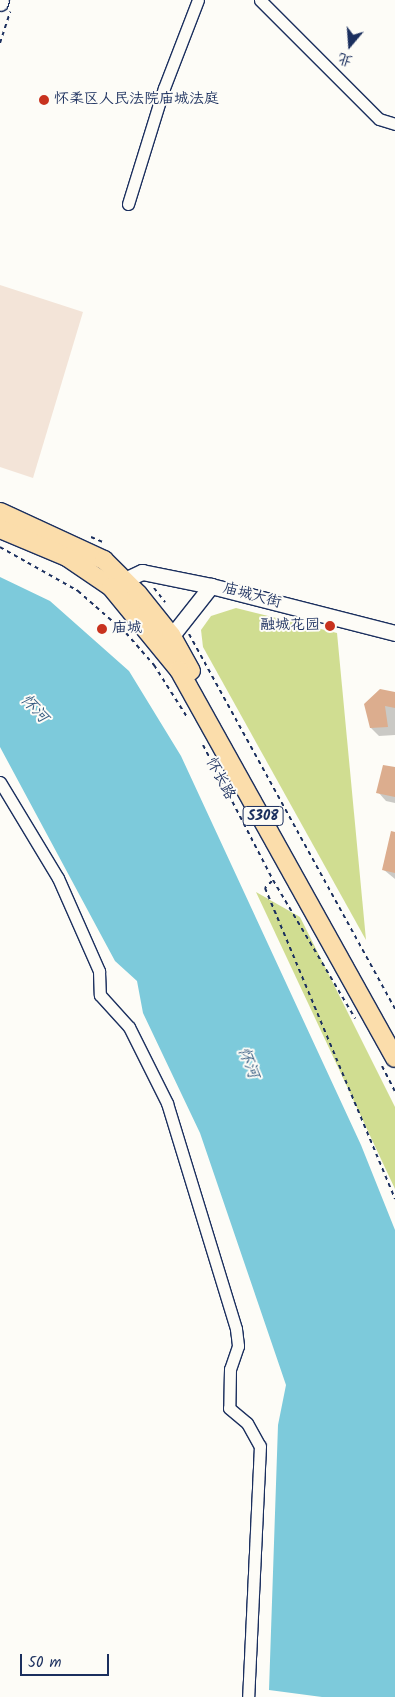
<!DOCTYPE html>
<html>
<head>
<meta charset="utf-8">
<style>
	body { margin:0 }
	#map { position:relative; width:395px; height:1697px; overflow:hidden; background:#fdfcf7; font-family:Kalam,"LXGW WenKai TC",sans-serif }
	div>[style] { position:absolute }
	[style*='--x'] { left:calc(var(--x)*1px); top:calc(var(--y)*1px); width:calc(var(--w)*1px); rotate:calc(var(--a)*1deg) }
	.built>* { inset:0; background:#f3e4d8 }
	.green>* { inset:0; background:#d0dd91 }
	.water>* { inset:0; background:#7dcadb }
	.shadow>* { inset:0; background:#0003 }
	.building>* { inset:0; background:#dcad8e }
	.path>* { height:2px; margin-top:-1px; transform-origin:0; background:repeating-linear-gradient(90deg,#1b2f5e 0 4px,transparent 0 8px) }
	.roads { filter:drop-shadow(1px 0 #1b2f5e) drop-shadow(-1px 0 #1b2f5e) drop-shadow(0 1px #1b2f5e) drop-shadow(0 -1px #1b2f5e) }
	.minor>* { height:11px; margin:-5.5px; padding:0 5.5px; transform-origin:5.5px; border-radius:5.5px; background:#fdfcf7 }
	.secondary>* { height:15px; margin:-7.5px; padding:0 7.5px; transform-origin:7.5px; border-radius:7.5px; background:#fdfcf7 }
	.primary>* { height:18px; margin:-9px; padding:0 9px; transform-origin:9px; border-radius:9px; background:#fbddab }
	.dots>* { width:14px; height:14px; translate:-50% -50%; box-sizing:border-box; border:2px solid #fdfcf7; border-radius:50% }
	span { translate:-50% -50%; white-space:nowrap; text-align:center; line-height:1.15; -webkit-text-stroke:4px #fdfcf7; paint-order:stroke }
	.shield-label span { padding:1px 4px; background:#fdfcf7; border:1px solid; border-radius:4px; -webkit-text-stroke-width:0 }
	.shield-label { font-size:14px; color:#1b2f5e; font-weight:700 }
	.poi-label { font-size:15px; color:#1b2f5e }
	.left { translate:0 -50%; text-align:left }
	.right { translate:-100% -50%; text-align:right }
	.street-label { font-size:15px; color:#1b2f5e }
	.water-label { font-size:16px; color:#385e84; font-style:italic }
	.north { position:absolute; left:325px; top:20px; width:50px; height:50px; -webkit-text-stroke:4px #fdfcf7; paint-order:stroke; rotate:198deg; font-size:14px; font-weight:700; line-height:20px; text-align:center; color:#1b2f5e }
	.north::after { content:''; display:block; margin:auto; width:18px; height:22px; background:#1b2f5e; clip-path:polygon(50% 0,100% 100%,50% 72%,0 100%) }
	.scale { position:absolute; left:20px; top:1654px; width:89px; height:22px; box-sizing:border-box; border:2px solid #1b2f5e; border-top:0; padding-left:6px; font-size:15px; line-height:18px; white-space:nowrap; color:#1b2f5e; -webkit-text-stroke:4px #fdfcf7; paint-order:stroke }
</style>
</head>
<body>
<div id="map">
	<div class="built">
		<div style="clip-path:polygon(0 285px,83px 312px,33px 478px,0 467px)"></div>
	</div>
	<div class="green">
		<div style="clip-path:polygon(236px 608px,337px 633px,366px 940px,203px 647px,201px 630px,211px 616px)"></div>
		<div style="clip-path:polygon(256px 892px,300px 917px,395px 1107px,395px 1189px)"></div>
	</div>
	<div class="water">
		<div style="clip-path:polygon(0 577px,50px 601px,129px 671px,181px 756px,361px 1145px,395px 1230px,395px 1697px,322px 1697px,269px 1690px,278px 1425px,286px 1385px,200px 1133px,143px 1013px,137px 981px,115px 961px,0 747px)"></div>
	</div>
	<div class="shadow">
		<div style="clip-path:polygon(395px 693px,395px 735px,379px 736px,371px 728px,366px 704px)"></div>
		<div style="clip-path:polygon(395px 771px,395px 803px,386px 801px,378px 792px)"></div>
		<div style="clip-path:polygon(395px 845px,395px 879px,384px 870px)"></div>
	</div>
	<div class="building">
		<div style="clip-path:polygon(380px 689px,395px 692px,395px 708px,385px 706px,388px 727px,370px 728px,364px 704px)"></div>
		<div style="clip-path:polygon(383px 765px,395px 767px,395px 797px,376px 793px)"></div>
		<div style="clip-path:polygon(391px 831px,395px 832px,395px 873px,382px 870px)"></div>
	</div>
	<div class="path">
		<div style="--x:0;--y:43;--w:33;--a:-72"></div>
		<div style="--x:91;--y:537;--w:15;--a:23"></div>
		<div style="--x:0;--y:547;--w:90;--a:29.4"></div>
		<div style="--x:78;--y:591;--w:64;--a:41.2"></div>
		<div style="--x:126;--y:633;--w:43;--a:48.8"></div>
		<div style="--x:154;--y:665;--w:62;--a:57.6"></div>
		<div style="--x:154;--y:588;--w:18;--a:52"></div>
		<div style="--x:189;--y:634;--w:428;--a:61.2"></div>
		<div style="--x:203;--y:745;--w:152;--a:62.6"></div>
		<div style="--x:273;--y:880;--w:161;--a:59.3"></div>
		<div style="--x:272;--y:881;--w:10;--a:135"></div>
		<div style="--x:265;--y:888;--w:337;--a:67.3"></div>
		<div style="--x:382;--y:1066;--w:28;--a:63"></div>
	</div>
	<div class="roads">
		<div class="minor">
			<div style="--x:260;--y:0;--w:168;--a:45"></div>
			<div style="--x:379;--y:119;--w:17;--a:17"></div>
			<div style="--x:128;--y:204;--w:121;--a:-72.8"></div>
			<div style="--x:164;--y:88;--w:94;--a:-68.9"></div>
			<div style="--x:0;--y:782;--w:112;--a:58.9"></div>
			<div style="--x:58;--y:878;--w:102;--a:66.2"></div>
			<div style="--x:99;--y:971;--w:24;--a:88"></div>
			<div style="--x:100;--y:995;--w:43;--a:47.8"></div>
			<div style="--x:129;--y:1027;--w:85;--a:63.4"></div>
			<div style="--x:167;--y:1103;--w:236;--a:73"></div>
			<div style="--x:236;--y:1329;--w:17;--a:83"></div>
			<div style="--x:238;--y:1346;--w:24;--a:109"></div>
			<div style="--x:230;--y:1369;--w:39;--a:91"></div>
			<div style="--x:229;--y:1408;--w:23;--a:40"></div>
			<div style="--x:247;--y:1423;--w:26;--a:61"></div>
			<div style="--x:260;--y:1446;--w:251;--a:92.7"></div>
		</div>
		<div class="secondary">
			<div style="--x:0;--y:3;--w:3;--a:-72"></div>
			<div style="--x:114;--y:585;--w:31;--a:-25"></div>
			<div style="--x:142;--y:572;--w:70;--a:11.5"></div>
			<div style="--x:211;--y:586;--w:190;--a:14.3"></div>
			<div style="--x:166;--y:643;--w:73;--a:-51.7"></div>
		</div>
		<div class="primary">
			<div style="--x:0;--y:512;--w:115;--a:24.8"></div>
			<div style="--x:104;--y:560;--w:48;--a:45"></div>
			<div style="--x:138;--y:594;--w:53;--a:51.2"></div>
			<div style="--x:171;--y:635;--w:41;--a:60.9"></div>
			<div style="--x:0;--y:529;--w:73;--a:22.7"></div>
			<div style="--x:67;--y:557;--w:53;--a:34.3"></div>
			<div style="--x:111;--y:587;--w:107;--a:50.7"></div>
			<div style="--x:179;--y:670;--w:444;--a:60.9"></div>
		</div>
	</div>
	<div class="dots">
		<div style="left:44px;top:100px;background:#c8321e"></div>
		<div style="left:330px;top:626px;background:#c8321e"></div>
		<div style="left:102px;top:629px;background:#c8321e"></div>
	</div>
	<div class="shield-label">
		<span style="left:263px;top:816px">S308</span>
	</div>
	<div class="poi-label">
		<span class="left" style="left:54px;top:100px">怀柔区人民法院庙城法庭</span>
		<span class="right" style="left:320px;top:626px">融城花园</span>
		<span class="left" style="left:112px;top:629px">庙城</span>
	</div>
	<div class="street-label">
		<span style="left:252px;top:596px;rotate:15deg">庙城大街</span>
		<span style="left:220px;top:779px;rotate:62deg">怀长路</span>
	</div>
	<div class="water-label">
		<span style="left:34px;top:709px;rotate:48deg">怀河</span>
		<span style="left:248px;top:1063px;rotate:69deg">怀河</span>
	</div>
	<div class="north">北</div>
	<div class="scale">50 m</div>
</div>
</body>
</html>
